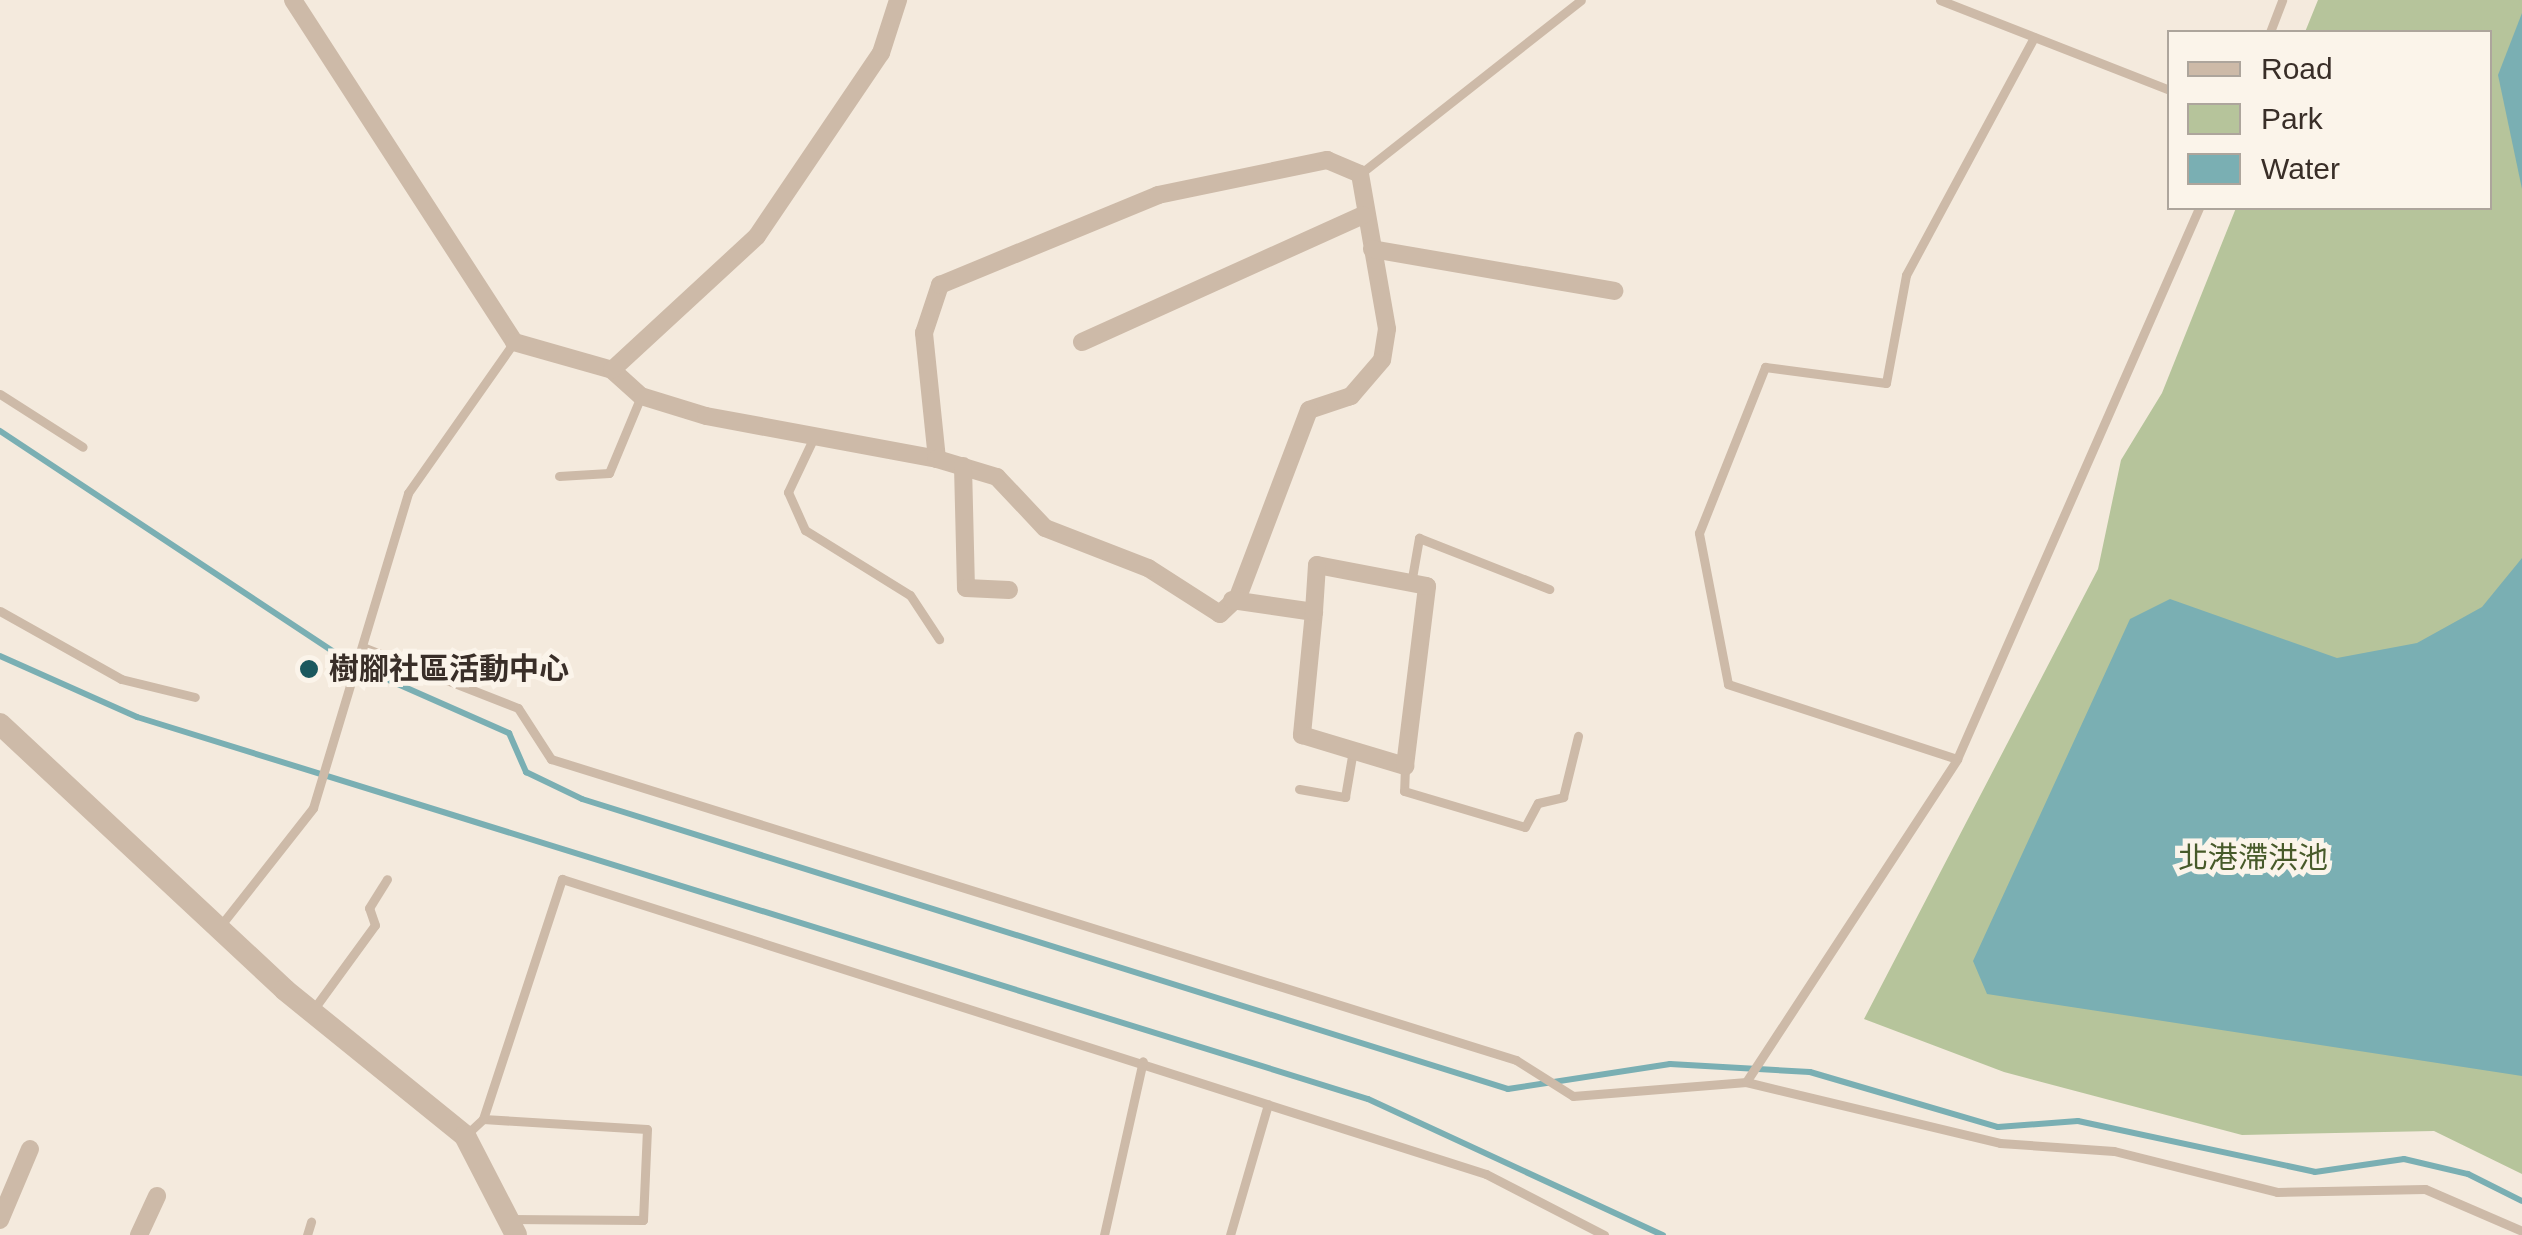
<!DOCTYPE html>
<html>
<head>
<meta charset="utf-8">
<style>
	body { margin:0 }
	#map { position:relative; width:2522px; height:1235px; overflow:hidden; background:#f4eadd; font-family:Arial,"Noto Sans TC",sans-serif }
	div>[style] { position:absolute }
	[style*='--x'] { left:calc(var(--x)*1px); top:calc(var(--y)*1px); width:calc(var(--w)*1px); rotate:calc(var(--a)*1deg) }
	.green>* { inset:0; background:#b6c49b }
	.water>* { inset:0; background:#7aafb3 }
	.stream>* { height:6px; margin:-3px; padding:0 3px; transform-origin:3px; border-radius:3px; background:#7aafb3 }
	.service>* { height:9px; margin:-4.5px; padding:0 4.5px; transform-origin:4.5px; border-radius:4.5px; background:#cdbaa8 }
	.minor>* { height:18px; margin:-9px; padding:0 9px; transform-origin:9px; border-radius:9px; background:#cdbaa8 }
	.tertiary>* { height:22px; margin:-11px; padding:0 11px; transform-origin:11px; border-radius:11px; background:#cdbaa8 }
	.dots>* { width:28px; height:28px; translate:-50% -50%; box-sizing:border-box; border:5px solid #fbf4ea; border-radius:50% }
	span { translate:-50% -50%; white-space:nowrap; text-align:center; line-height:1.15; -webkit-text-stroke:10px #fbf4ea; paint-order:stroke }
	.poi-label { font-size:30px; color:#392e28; font-weight:700 }
	.left { translate:0 -50%; text-align:left }
	.park-label { font-size:30px; color:#475a2a }
	.legend { position:absolute; left:2167px; top:30px; width:325px; height:180px; box-sizing:border-box; background:#fbf4ea; border:2px solid #ada59c; margin:0; padding:12px 18px; list-style:none; font-size:30px; color:#392e28 }
	.legend li { display:flex; align-items:center; gap:20px; height:50px }
	.legend b { width:50px; border:2px solid #ada59c }
</style>
</head>
<body>
<div id="map">
	<div class="green">
		<div style="clip-path:polygon(2318px 0,2522px 0,2522px 1174px,2434px 1131px,2242px 1135px,2004px 1072px,1864px 1019px,2098px 569px,2121px 460px,2162px 393px,2236px 208px,2490px 208px,2490px 32px,2305px 32px)"></div>
	</div>
	<div class="water">
		<div style="clip-path:polygon(2522px 13px,2522px 189px,2498px 75px)"></div>
		<div style="clip-path:polygon(2522px 558px,2522px 1076px,1987px 994px,1973px 961px,2130px 619px,2170px 599px,2337px 658px,2417px 643px,2482px 607px)"></div>
	</div>
	<div class="stream">
		<div style="--x:0;--y:431;--w:420;--a:33.5"></div>
		<div style="--x:350;--y:663;--w:174;--a:23.8"></div>
		<div style="--x:509;--y:733;--w:43;--a:66.4"></div>
		<div style="--x:526;--y:772;--w:62;--a:25.7"></div>
		<div style="--x:582;--y:799;--w:970;--a:17.39"></div>
		<div style="--x:1508;--y:1089;--w:164;--a:-8.8"></div>
		<div style="--x:1670;--y:1064;--w:140;--a:3.3"></div>
		<div style="--x:1810;--y:1072;--w:196;--a:16.3"></div>
		<div style="--x:1998;--y:1127;--w:80;--a:-4.3"></div>
		<div style="--x:2078;--y:1121;--w:242;--a:12.1"></div>
		<div style="--x:2315;--y:1172;--w:90;--a:-8.3"></div>
		<div style="--x:2404;--y:1159;--w:66;--a:13.2"></div>
		<div style="--x:2468;--y:1174;--w:60;--a:26.6"></div>
		<div style="--x:0;--y:656;--w:150;--a:24"></div>
		<div style="--x:137;--y:717;--w:1289;--a:17.24"></div>
		<div style="--x:1368;--y:1099;--w:325;--a:24.8"></div>
	</div>
	<div class="service">
		<div style="--x:1940;--y:0;--w:247;--a:21.4"></div>
		<div style="--x:2270;--y:32;--w:34;--a:-69"></div>
		<div style="--x:1360;--y:174;--w:281;--a:-38.2"></div>
		<div style="--x:0;--y:394;--w:98;--a:32.6"></div>
		<div style="--x:814;--y:437;--w:61;--a:115.3"></div>
		<div style="--x:788;--y:492;--w:42;--a:65.9"></div>
		<div style="--x:805;--y:530;--w:123;--a:31.8"></div>
		<div style="--x:910;--y:595;--w:53;--a:56.6"></div>
		<div style="--x:559;--y:476;--w:50;--a:-3.4"></div>
		<div style="--x:609;--y:473;--w:83;--a:-67.4"></div>
		<div style="--x:1412;--y:578;--w:41;--a:-80.1"></div>
		<div style="--x:1419;--y:538;--w:140;--a:21.4"></div>
		<div style="--x:0;--y:611;--w:139;--a:29.3"></div>
		<div style="--x:121;--y:679;--w:76;--a:13.7"></div>
		<div style="--x:365;--y:648;--w:164;--a:21.4"></div>
		<div style="--x:518;--y:708;--w:61;--a:57.1"></div>
		<div style="--x:551;--y:759;--w:1011;--a:17.32"></div>
		<div style="--x:1516;--y:1060;--w:67;--a:32.3"></div>
		<div style="--x:1573;--y:1096;--w:174;--a:-4.6"></div>
		<div style="--x:1746;--y:1082;--w:261;--a:13.5"></div>
		<div style="--x:2000;--y:1143;--w:114;--a:4"></div>
		<div style="--x:2114;--y:1151;--w:168;--a:14.1"></div>
		<div style="--x:2277;--y:1192;--w:148;--a:-1.2"></div>
		<div style="--x:2425;--y:1189;--w:106;--a:23.4"></div>
		<div style="--x:1957;--y:759;--w:241;--a:-161.9"></div>
		<div style="--x:1728;--y:684;--w:154;--a:-100.9"></div>
		<div style="--x:1699;--y:533;--w:179;--a:-68.3"></div>
		<div style="--x:1765;--y:367;--w:122;--a:7.5"></div>
		<div style="--x:1886;--y:383;--w:110;--a:-79.5"></div>
		<div style="--x:1906;--y:275;--w:270;--a:-61.7"></div>
		<div style="--x:1405;--y:766;--w:25;--a:92"></div>
		<div style="--x:1404;--y:791;--w:126;--a:16.6"></div>
		<div style="--x:1525;--y:827;--w:27;--a:-62"></div>
		<div style="--x:1538;--y:803;--w:26;--a:-13"></div>
		<div style="--x:1563;--y:797;--w:63;--a:-76.2"></div>
		<div style="--x:1299;--y:789;--w:47;--a:9.9"></div>
		<div style="--x:1345;--y:797;--w:48;--a:-80.3"></div>
		<div style="--x:221;--y:925;--w:149;--a:-51.8"></div>
		<div style="--x:313;--y:808;--w:329;--a:-73.2"></div>
		<div style="--x:408;--y:493;--w:184;--a:-54.9"></div>
		<div style="--x:313;--y:1010;--w:105;--a:-53.9"></div>
		<div style="--x:375;--y:925;--w:18;--a:-109"></div>
		<div style="--x:369;--y:908;--w:34;--a:-58"></div>
		<div style="--x:1746;--y:1082;--w:386;--a:-56.8"></div>
		<div style="--x:1957;--y:759;--w:602;--a:-66.29"></div>
		<div style="--x:483;--y:1119;--w:164;--a:3.5"></div>
		<div style="--x:647;--y:1129;--w:91;--a:92.5"></div>
		<div style="--x:643;--y:1220;--w:134;--a:-179.6"></div>
		<div style="--x:467;--y:1134;--w:22;--a:-43"></div>
		<div style="--x:483;--y:1119;--w:253;--a:-71.8"></div>
		<div style="--x:562;--y:879;--w:970;--a:17.71"></div>
		<div style="--x:1486;--y:1174;--w:133;--a:27.3"></div>
		<div style="--x:307;--y:1235;--w:14;--a:-73"></div>
		<div style="--x:1104;--y:1235;--w:178;--a:-77.4"></div>
		<div style="--x:1230;--y:1235;--w:136;--a:-73.8"></div>
	</div>
	<div class="minor">
		<div style="--x:293;--y:0;--w:407;--a:57.1"></div>
		<div style="--x:514;--y:342;--w:102;--a:15.9"></div>
		<div style="--x:612;--y:370;--w:39;--a:42"></div>
		<div style="--x:641;--y:396;--w:68;--a:17.1"></div>
		<div style="--x:706;--y:416;--w:235;--a:10.5"></div>
		<div style="--x:937;--y:459;--w:127;--a:-95.9"></div>
		<div style="--x:924;--y:333;--w:51;--a:-71.6"></div>
		<div style="--x:940;--y:285;--w:236;--a:-22.4"></div>
		<div style="--x:1158;--y:195;--w:173;--a:-11.7"></div>
		<div style="--x:1327;--y:160;--w:36;--a:23"></div>
		<div style="--x:1360;--y:174;--w:157;--a:80.1"></div>
		<div style="--x:1387;--y:329;--w:31;--a:99"></div>
		<div style="--x:1382;--y:360;--w:48;--a:130.7"></div>
		<div style="--x:1351;--y:396;--w:44;--a:161.6"></div>
		<div style="--x:1309;--y:410;--w:200;--a:110.8"></div>
		<div style="--x:1238;--y:597;--w:25;--a:137"></div>
		<div style="--x:1220;--y:614;--w:85;--a:-147.4"></div>
		<div style="--x:1148;--y:568;--w:110;--a:-158.8"></div>
		<div style="--x:1045;--y:528;--w:70;--a:-133.3"></div>
		<div style="--x:997;--y:477;--w:63;--a:-163.3"></div>
		<div style="--x:1372;--y:249;--w:246;--a:9.8"></div>
		<div style="--x:1082;--y:342;--w:308;--a:-24.3"></div>
		<div style="--x:612;--y:370;--w:197;--a:-42.7"></div>
		<div style="--x:757;--y:236;--w:221;--a:-55.9"></div>
		<div style="--x:881;--y:53;--w:56;--a:-72.2"></div>
		<div style="--x:963;--y:466;--w:122;--a:88.6"></div>
		<div style="--x:966;--y:588;--w:43;--a:2.7"></div>
		<div style="--x:1232;--y:600;--w:83;--a:8.3"></div>
		<div style="--x:1314;--y:612;--w:124;--a:95.6"></div>
		<div style="--x:1302;--y:735;--w:108;--a:16.8"></div>
		<div style="--x:1405;--y:766;--w:181;--a:-83"></div>
		<div style="--x:1427;--y:586;--w:112;--a:-169.2"></div>
		<div style="--x:1317;--y:565;--w:47;--a:93.7"></div>
		<div style="--x:0;--y:1220;--w:77;--a:-67.1"></div>
		<div style="--x:139;--y:1235;--w:43;--a:-65.2"></div>
	</div>
	<div class="tertiary">
		<div style="--x:0;--y:724;--w:390;--a:43"></div>
		<div style="--x:285;--y:990;--w:232;--a:39"></div>
		<div style="--x:465;--y:1136;--w:111;--a:62.7"></div>
	</div>
	<div class="dots">
		<div style="left:309px;top:669px;background:#1b585e"></div>
	</div>
	<div class="poi-label">
		<span class="left" style="left:329px;top:669px">樹腳社區活動中心</span>
	</div>
	<div class="park-label">
		<span style="left:2253px;top:858px">北港滯洪池</span>
	</div>
	<ul class="legend">
	<li><b style="height:12px;background:#cdbaa8"></b>Road</li>
	<li><b style="height:28px;background:#b6c49b"></b>Park</li>
	<li><b style="height:28px;background:#7aafb3"></b>Water</li>
	</ul>
</div>
</body>
</html>
